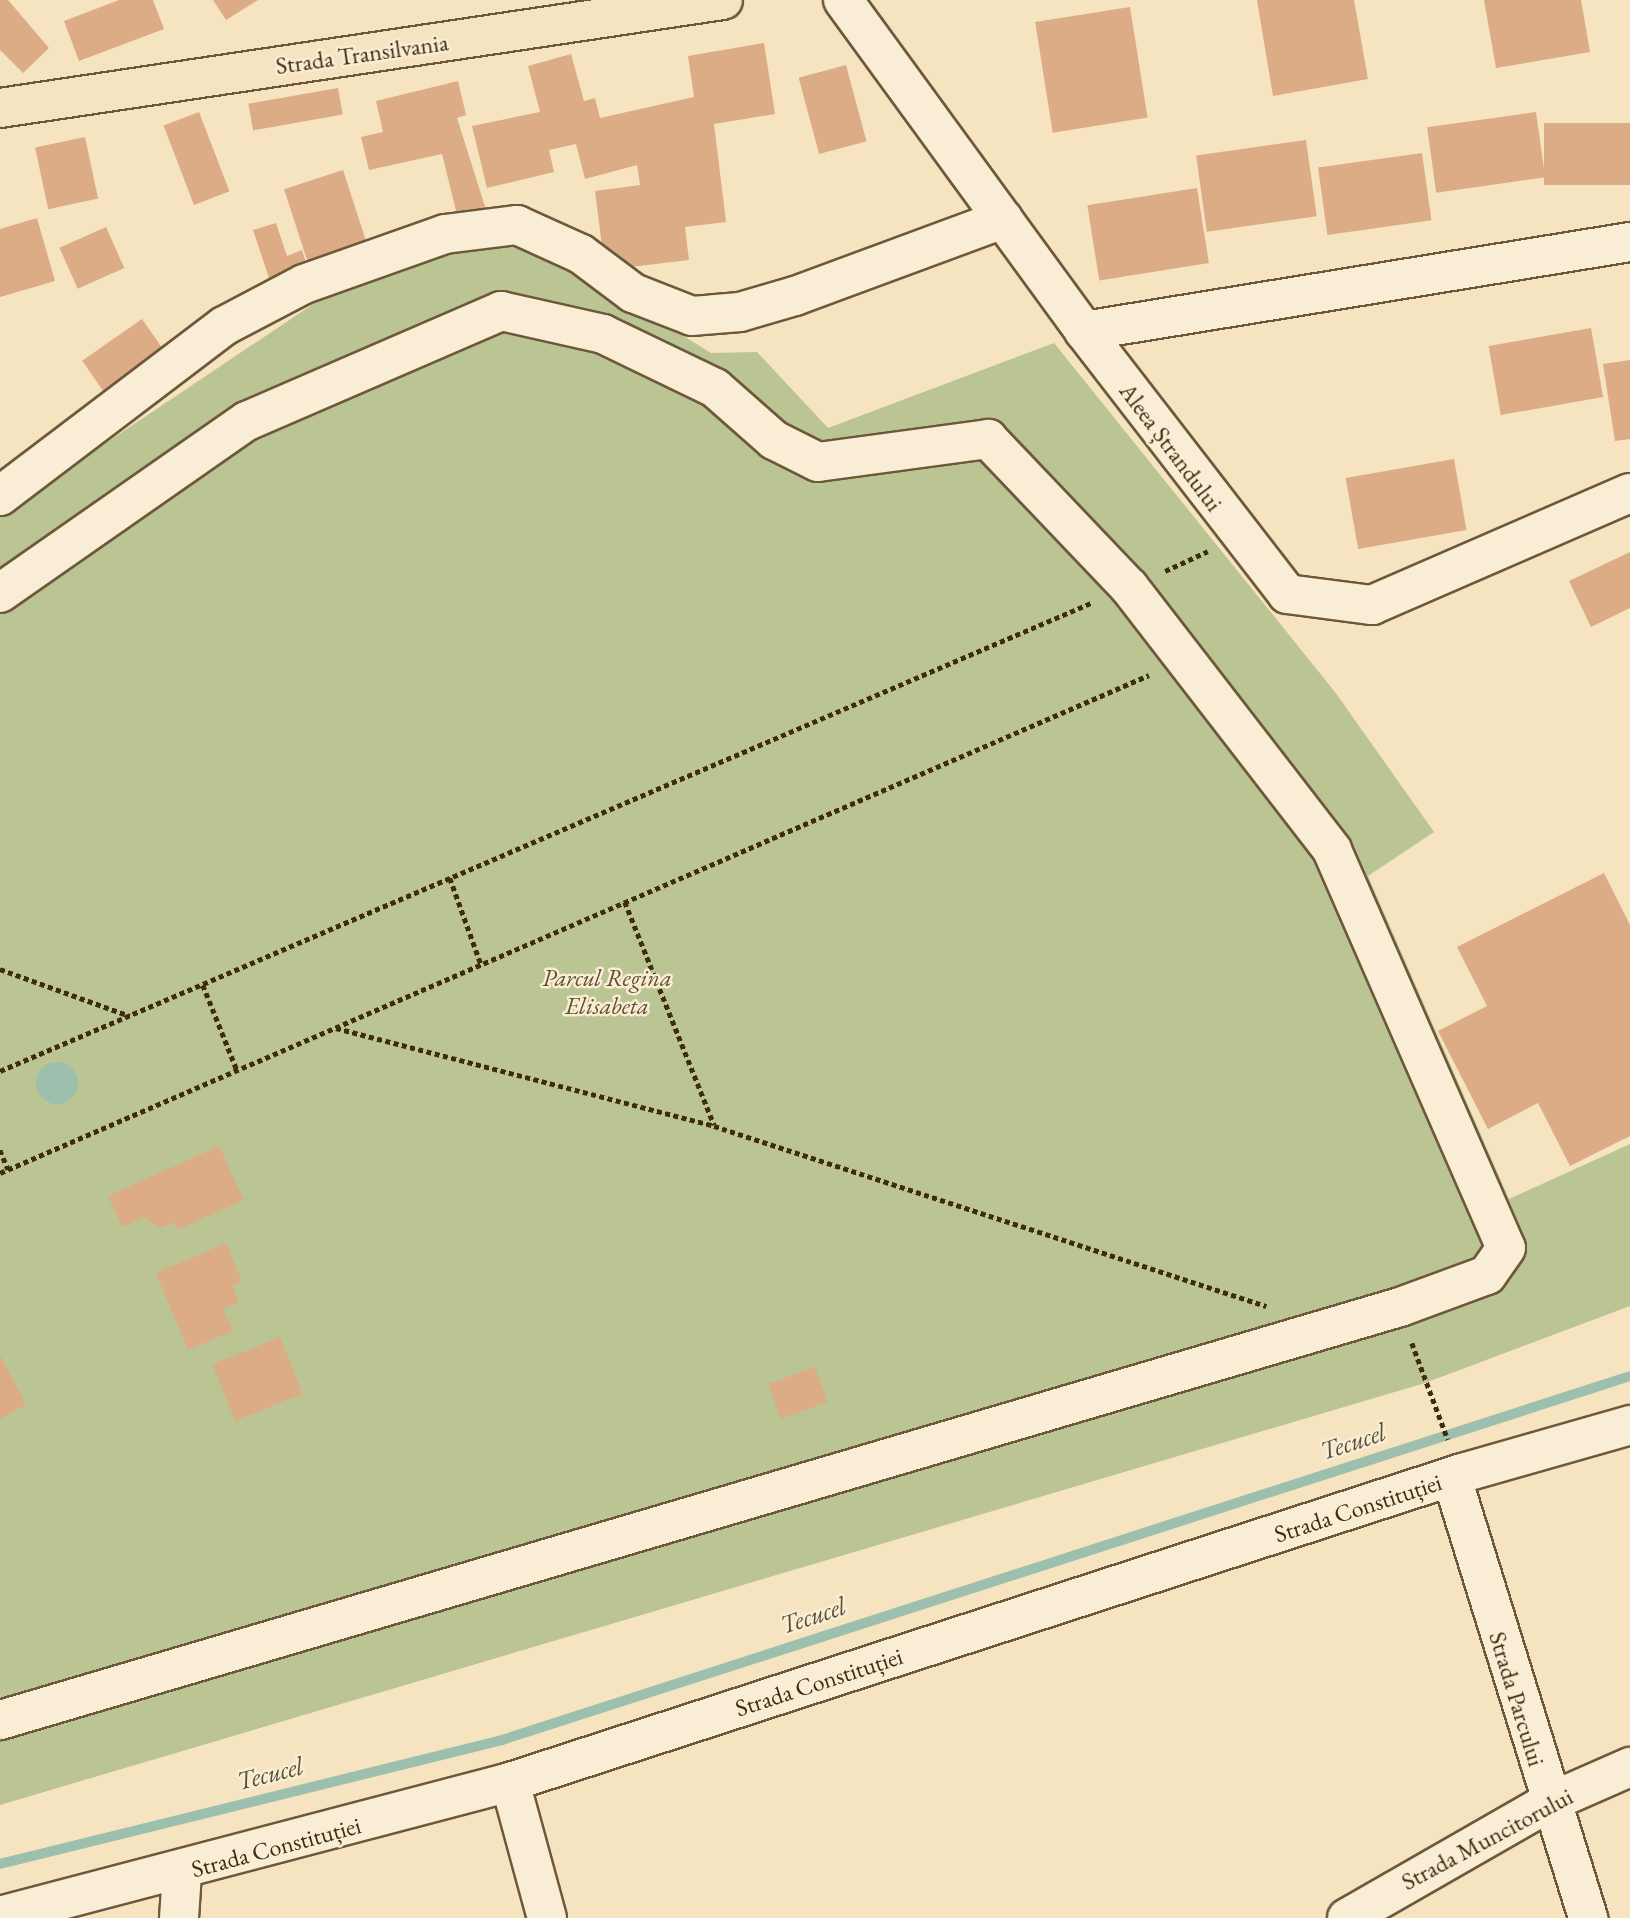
<!DOCTYPE html>
<html>
<head>
<meta charset="utf-8">
<style>
	body { margin:0 }
	#map { position:relative; width:1630px; height:1918px; overflow:hidden; background:#f6e3c0; font-family:"EB Garamond",serif }
	div>[style] { position:absolute }
	[style*='--x'] { left:calc(var(--x)*1px); top:calc(var(--y)*1px); width:calc(var(--w)*1px); rotate:calc(var(--a)*1deg) }
	.green>* { inset:0; background:#bbc493 }
	.water>* { inset:0; background:#9dbfad }
	.round { border-radius:50% }
	.stream>* { height:10px; margin:-5px; padding:0 5px; transform-origin:5px; border-radius:5px; background:#9dbfad }
	.building>* { inset:0; background:#dcac87; transform-origin:0 0 }
	.path>* { height:4.5px; margin-top:-2.25px; transform-origin:0; background:repeating-linear-gradient(90deg,#3f2b0d 0 5px,transparent 0 8.5px) }
	.roads { filter:drop-shadow(2px 0 #6d593a) drop-shadow(-2px 0 #6d593a) drop-shadow(0 2px #6d593a) drop-shadow(0 -2px #6d593a) }
	.minor>* { height:38px; margin:-19px; padding:0 19px; transform-origin:19px; border-radius:19px; background:#f9edd6 }
	.major>* { height:38px; margin:-19px; padding:0 19px; transform-origin:19px; border-radius:19px; background:#f6e3c0 }
	span { translate:-50% -50%; white-space:nowrap; text-align:center; line-height:1.15; -webkit-text-stroke:5px #f9edd6; paint-order:stroke }
	.street-label { font-size:24px; color:#3f2b0d }
	.park-label { font-size:24px; color:#5e512e; font-style:italic }
	.water-label { font-size:26px; color:#565035; font-style:italic }
</style>
</head>
<body>
<div id="map">
	<div class="green">
		<div style="clip-path:polygon(537px 245px,711px 353px,757px 352px,828px 428px,1054px 343px,1335px 692px,1434px 832px,1368px 876px,1509px 1199px,1630px 1144px,1630px 1306px,1425px 1383px,0 1805px,0 514px,355px 276px,454px 247px)"></div>
	</div>
	<div class="water">
		<div class="round" style="left:36px;top:1062px;width:42px;height:42px"></div>
	</div>
	<div class="stream">
		<div style="--x:0;--y:1864;--w:517;--a:-13.87"></div>
		<div style="--x:502;--y:1740;--w:1185;--a:-17.88"></div>
	</div>
	<div class="building">
		<div style="clip-path:polygon(0 0,8px 0,49px 48px,23px 73px,0 50px)"></div>
		<div style="clip-path:polygon(119px 0,153px 0,164px 29px,79px 61px,64px 21px)"></div>
		<div style="clip-path:polygon(213px 0,258px 0,226px 20px)"></div>
		<div style="clip-path:polygon(1257px 0,1354px 0,1368px 79px,1273px 96px)"></div>
		<div style="clip-path:polygon(1484px 0,1581px 0,1590px 52px,1496px 68px)"></div>
		<div style="left:1130px;top:7px;width:112px;height:96px;rotate:81deg"></div>
		<div style="clip-path:polygon(764px 43px,775px 114px,714px 124px,726px 222px,685px 227px,689px 260px,605px 270px,595px 191px,640px 185px,637px 165px,585px 179px,576px 144px,549px 150px,554px 172px,487px 188px,472px 126px,540px 112px,528px 66px,571px 54px,584px 101px,595px 98px,600px 118px,694px 97px,688px 56px)"></div>
		<div style="left:846px;top:65px;width:79px;height:49px;rotate:75deg"></div>
		<div style="clip-path:polygon(458px 81px,466px 115px,457px 118px,488px 216px,459px 223px,442px 154px,369px 170px,361px 137px,383px 132px,376px 101px)"></div>
		<div style="left:338px;top:88px;width:27px;height:91px;rotate:80deg"></div>
		<div style="left:199px;top:112px;width:85px;height:38px;rotate:69deg"></div>
		<div style="left:1536px;top:112px;width:66px;height:110px;rotate:82deg"></div>
		<div style="left:1630px;top:123px;width:62px;height:86px;rotate:90deg"></div>
		<div style="left:85px;top:137px;width:63px;height:51px;rotate:78deg"></div>
		<div style="left:1306px;top:140px;width:77px;height:111px;rotate:82deg"></div>
		<div style="left:1422px;top:153px;width:68px;height:105px;rotate:82deg"></div>
		<div style="left:343px;top:170px;width:79px;height:62px;rotate:72deg"></div>
		<div style="left:1197px;top:188px;width:76px;height:111px;rotate:81deg"></div>
		<div style="clip-path:polygon(37px 218px,55px 281px,0 297px,0 229px)"></div>
		<div style="clip-path:polygon(276px 223px,287px 256px,302px 250px,309px 272px,271px 284px,253px 230px)"></div>
		<div style="left:106px;top:227px;width:45px;height:51px;rotate:66deg"></div>
		<div style="left:142px;top:319px;width:40px;height:73px;rotate:55deg"></div>
		<div style="left:1591px;top:328px;width:70px;height:104px;rotate:80deg"></div>
		<div style="clip-path:polygon(1630px 360px,1630px 439px,1615px 441px,1603px 364px)"></div>
		<div style="left:1454px;top:459px;width:72px;height:110px;rotate:80deg"></div>
		<div style="clip-path:polygon(1630px 552px,1630px 608px,1591px 627px,1569px 581px)"></div>
		<div style="clip-path:polygon(1604px 873px,1630px 925px,1630px 1136px,1570px 1166px,1538px 1103px,1488px 1129px,1438px 1031px,1487px 1006px,1457px 947px)"></div>
		<div style="clip-path:polygon(219px 1146px,244px 1200px,177px 1230px,173px 1222px,160px 1228px,143px 1217px,122px 1227px,108px 1196px)"></div>
		<div style="clip-path:polygon(226px 1243px,242px 1282px,232px 1286px,239px 1302px,223px 1309px,233px 1331px,188px 1350px,156px 1273px)"></div>
		<div style="left:280px;top:1337px;width:61px;height:73px;rotate:68deg"></div>
		<div style="clip-path:polygon(0 1355px,26px 1405px,0 1419px)"></div>
		<div style="left:815px;top:1367px;width:37px;height:50px;rotate:70deg"></div>
	</div>
	<div class="path">
		<div style="--x:1165;--y:571;--w:47;--a:-24.9"></div>
		<div style="--x:450;--y:878;--w:91;--a:70.2"></div>
		<div style="--x:625;--y:902;--w:240;--a:68.2"></div>
		<div style="--x:0;--y:969;--w:138;--a:19.9"></div>
		<div style="--x:203;--y:985;--w:92;--a:68.2"></div>
		<div style="--x:336;--y:1028;--w:390;--a:14.5"></div>
		<div style="--x:714;--y:1126;--w:581;--a:18.06"></div>
		<div style="--x:0;--y:1071;--w:1189;--a:-23.22"></div>
		<div style="--x:0;--y:1150;--w:21;--a:67"></div>
		<div style="--x:0;--y:1173;--w:1252;--a:-23.43"></div>
		<div style="--x:1412;--y:1343;--w:103;--a:69.6"></div>
	</div>
	<div class="roads">
		<div class="minor">
			<div style="--x:843;--y:0;--w:409;--a:53.9"></div>
			<div style="--x:1084;--y:331;--w:332;--a:52.3"></div>
			<div style="--x:1287;--y:594;--w:86;--a:7.4"></div>
			<div style="--x:1372;--y:605;--w:281;--a:-23.5"></div>
			<div style="--x:1084;--y:331;--w:553;--a:-9.26"></div>
			<div style="--x:0;--y:496;--w:281;--a:-37.2"></div>
			<div style="--x:224;--y:326;--w:90;--a:-27.7"></div>
			<div style="--x:304;--y:284;--w:150;--a:-19.5"></div>
			<div style="--x:445;--y:234;--w:73;--a:-7.1"></div>
			<div style="--x:517;--y:225;--w:70;--a:24.4"></div>
			<div style="--x:581;--y:254;--w:65;--a:36.9"></div>
			<div style="--x:633;--y:293;--w:63;--a:21.3"></div>
			<div style="--x:692;--y:316;--w:48;--a:-4.8"></div>
			<div style="--x:740;--y:312;--w:57;--a:-16.2"></div>
			<div style="--x:795;--y:296;--w:222;--a:-20.3"></div>
			<div style="--x:0;--y:593;--w:301;--a:-34.9"></div>
			<div style="--x:247;--y:421;--w:277;--a:-23.4"></div>
			<div style="--x:501;--y:311;--w:105;--a:12.7"></div>
			<div style="--x:603;--y:334;--w:124;--a:25.7"></div>
			<div style="--x:715;--y:388;--w:79;--a:41.4"></div>
			<div style="--x:774;--y:440;--w:49;--a:26.6"></div>
			<div style="--x:818;--y:462;--w:172;--a:-7.7"></div>
			<div style="--x:988;--y:439;--w:204;--a:46.4"></div>
			<div style="--x:1129;--y:587;--w:332;--a:52.3"></div>
			<div style="--x:1332;--y:850;--w:434;--a:66.4"></div>
			<div style="--x:1506;--y:1248;--w:33;--a:125"></div>
			<div style="--x:1487;--y:1275;--w:93;--a:159.8"></div>
			<div style="--x:1400;--y:1307;--w:1460;--a:163.56"></div>
			<div style="--x:1452;--y:1478;--w:461;--a:72.8"></div>
			<div style="--x:510;--y:1782;--w:141;--a:74.8"></div>
			<div style="--x:0;--y:1916;--w:527;--a:-14.72"></div>
			<div style="--x:510;--y:1782;--w:1001;--a:-17.98"></div>
			<div style="--x:1462;--y:1473;--w:175;--a:-15.9"></div>
			<div style="--x:179;--y:1918;--w:45;--a:-86.2"></div>
			<div style="--x:1347;--y:1918;--w:232;--a:-29.8"></div>
			<div style="--x:1548;--y:1803;--w:90;--a:-23.7"></div>
		</div>
		<div class="major">
			<div style="--x:0;--y:108;--w:731;--a:-8.5"></div>
		</div>
	</div>
	<div class="street-label">
		<span style="left:362px;top:54px;rotate:-8deg">Strada Transilvania</span>
		<span style="left:1171px;top:447px;rotate:53deg">Aleea Ștrandului</span>
		<span style="left:1358px;top:1508px;rotate:-18deg">Strada Constituției</span>
		<span style="left:819px;top:1682px;rotate:-18deg">Strada Constituției</span>
		<span style="left:1517px;top:1699px;rotate:73deg">Strada Parcului</span>
		<span style="left:1487px;top:1839px;rotate:-28deg">Strada Muncitorului</span>
		<span style="left:276px;top:1847px;rotate:-15deg">Strada Constituției</span>
	</div>
	<div class="park-label">
		<span style="left:607px;top:992px">Parcul Regina<br>Elisabeta</span>
	</div>
	<div class="water-label">
		<span style="left:1353px;top:1442px;rotate:-18deg">Tecucel</span>
		<span style="left:813px;top:1616px;rotate:-18deg">Tecucel</span>
		<span style="left:270px;top:1774px;rotate:-14deg">Tecucel</span>
	</div>
</div>
</body>
</html>
